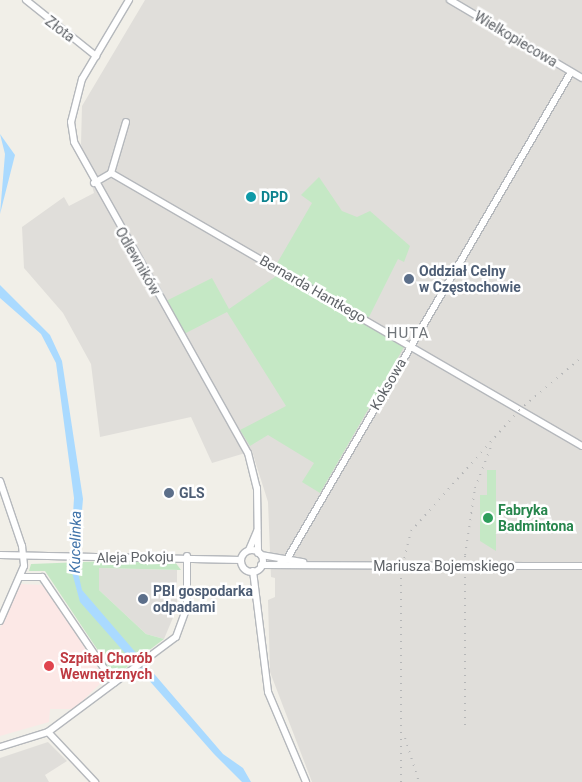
<!DOCTYPE html>
<html>
<head>
<meta charset="utf-8">
<style>
	body { margin:0 }
	#map { position:relative; width:582px; height:782px; overflow:hidden; background:#f1efe8; font-family:Roboto,sans-serif }
	div>[style] { position:absolute }
	[style*='--x'] { left:calc(var(--x)*1px); top:calc(var(--y)*1px); width:calc(var(--w)*1px); rotate:calc(var(--a)*1deg) }
	.industrial>* { inset:0; background:#e0deda }
	.medical>* { inset:0; background:#fce8e6 }
	.green>* { inset:0; background:#c5e8c5 }
	.water>* { inset:0; background:#aadaff }
	.roads { filter:drop-shadow(1px 0 #b5b8bc) drop-shadow(-1px 0 #b5b8bc) drop-shadow(0 1px #b5b8bc) drop-shadow(0 -1px #b5b8bc) }
	.minor>* { height:6px; margin:-3px; padding:0 3px; transform-origin:3px; border-radius:3px; background:#fff }
	.minor>.ring { margin:-3px; padding:0; box-sizing:content-box; background:none; border:6px solid #fff; border-radius:50% }
	.rail>* { height:2px; margin-top:-1px; transform-origin:0; background:repeating-linear-gradient(90deg,#b6b7b8 0 1px,transparent 0 7px) }
	.dots>* { width:14px; height:14px; translate:-50% -50%; box-sizing:border-box; border:2px solid #fff; border-radius:50% }
	span { translate:-50% -50%; white-space:nowrap; text-align:center; line-height:1.15; -webkit-text-stroke:5px #fff; paint-order:stroke }
	.street-label { font-size:14px; color:#5f6368 }
	.culture-label { font-size:14px; color:#0d838f; font-weight:700 }
	.left { translate:0 -50%; text-align:left }
	.service-label { font-size:14px; color:#4e5e75; font-weight:700 }
	.leisure-label { font-size:14px; color:#27864d; font-weight:700 }
	.health-label { font-size:14px; color:#be3a42; font-weight:700 }
	.neighbourhood-label { font-size:15px; color:#70757a; letter-spacing:1px }
	.water-label { font-size:15px; color:#4174aa; font-style:italic }
</style>
</head>
<body>
<div id="map">
	<div class="industrial">
		<div style="clip-path:polygon(145px 0,582px 0,582px 782px,312px 782px,270px 672px,268px 600px,275px 597px,275px 578px,271px 577px,268px 502px,252px 451px,212px 463px,191px 417px,100px 437px,91px 364px,63px 313px,24px 268px,22px 227px,64px 197px,69px 206px,94px 193px,81px 144px,82px 106px)"></div>
		<div style="clip-path:polygon(99px 568px,177px 570px,177px 608px,164px 639px,146px 634px,99px 590px)"></div>
		<div style="clip-path:polygon(48px 742px,67px 761px,45px 775px,49px 782px,0 782px,0 758px)"></div>
	</div>
	<div class="medical">
		<div style="clip-path:polygon(20px 584px,44px 585px,105px 679px,74px 709px,50px 709px,49px 722px,0 736px,0 628px)"></div>
	</div>
	<div class="green">
		<div style="clip-path:polygon(319px 177px,342px 211px,357px 217px,370px 211px,410px 246px,404px 262px,398px 259px,366px 323px,404px 347px,320px 493px,302px 482px,314px 463px,268px 435px,250px 446px,240px 430px,286px 406px,227px 312px,184px 334px,166px 301px,212px 278px,229px 309px,285px 270px,276px 265px,312px 203px,301px 195px)"></div>
		<div style="clip-path:polygon(487px 470px,496px 470px,496px 551px,480px 541px,480px 495px,487px 495px)"></div>
		<div style="clip-path:polygon(109px 561px,175px 562px,181px 570px,99px 568px,99px 590px,146px 634px,164px 639px,115px 676px,45px 571px,29px 571px,31px 564px)"></div>
	</div>
	<div class="water">
		<div style="clip-path:polygon(0 134px,15px 155px,0 214px,5px 154px)"></div>
		<div style="clip-path:polygon(0 285px,50px 335px,62px 361px,83px 499px,77px 568px,82px 590px,223px 754px,243px 768px,251px 782px,242px 782px,214px 754px,80px 602px,70px 565px,74px 498px,56px 363px,41px 334px,0 298px)"></div>
	</div>
	<div class="roads">
		<div class="minor">
			<div style="--x:26;--y:0;--w:90;--a:38.7"></div>
			<div style="--x:129;--y:0;--w:92;--a:120.7"></div>
			<div style="--x:82;--y:79;--w:44;--a:104.3"></div>
			<div style="--x:71;--y:122;--w:20;--a:81"></div>
			<div style="--x:74;--y:142;--w:356;--a:60.8"></div>
			<div style="--x:248;--y:453;--w:36;--a:76"></div>
			<div style="--x:257;--y:488;--w:65;--a:89.1"></div>
			<div style="--x:450;--y:0;--w:153;--a:30.6"></div>
			<div style="--x:111;--y:173;--w:53;--a:-73.6"></div>
			<div style="--x:94;--y:183;--w:20;--a:-30"></div>
			<div style="--x:111;--y:173;--w:544;--a:30.1"></div>
			<div style="--x:0;--y:481;--w:69;--a:71.3"></div>
			<div style="--x:22;--y:546;--w:20;--a:84"></div>
			<div style="--x:24;--y:566;--w:60;--a:113.6"></div>
			<div style="--x:249;--y:550;--w:21;--a:-67"></div>
			<div class="ring" style="left:241px;top:550px;width:16px;height:16px"></div>
			<div style="--x:0;--y:555;--w:241;--a:1.2"></div>
			<div style="--x:261;--y:555;--w:43;--a:9.5"></div>
			<div style="--x:279;--y:564;--w:9;--a:-32"></div>
			<div style="--x:287;--y:559;--w:564;--a:-59.75"></div>
			<div style="--x:261;--y:565;--w:321;--a:0.2"></div>
			<div style="--x:253;--y:571;--w:122;--a:82.9"></div>
			<div style="--x:268;--y:692;--w:98;--a:67.1"></div>
			<div style="--x:20;--y:577;--w:22;--a:0"></div>
			<div style="--x:42;--y:577;--w:128;--a:55.8"></div>
			<div style="--x:48;--y:732;--w:69;--a:46.8"></div>
			<div style="--x:0;--y:747;--w:50;--a:-17.4"></div>
			<div style="--x:48;--y:732;--w:159;--a:-36.6"></div>
			<div style="--x:176;--y:637;--w:32;--a:-70"></div>
			<div style="--x:187;--y:607;--w:51;--a:-90"></div>
		</div>
	</div>
	<div class="rail">
		<div style="--x:465;--y:725;--w:170;--a:-90"></div>
		<div style="--x:465;--y:555;--w:68;--a:-81.5"></div>
		<div style="--x:475;--y:488;--w:47;--a:-68.9"></div>
		<div style="--x:405;--y:738;--w:46;--a:72.3"></div>
		<div style="--x:401;--y:782;--w:210;--a:-90"></div>
		<div style="--x:401;--y:572;--w:42;--a:-76.3"></div>
		<div style="--x:411;--y:531;--w:162;--a:-48.2"></div>
		<div style="--x:519;--y:410;--w:82;--a:-40.1"></div>
	</div>
	<div class="dots">
		<div style="left:251px;top:197px;background:#0f9aa8"></div>
		<div style="left:409px;top:279px;background:#5c6f8a"></div>
		<div style="left:169px;top:493px;background:#5c6f8a"></div>
		<div style="left:488px;top:518px;background:#2e9e5b"></div>
		<div style="left:143px;top:599px;background:#5c6f8a"></div>
		<div style="left:49px;top:666px;background:#e0444e"></div>
	</div>
	<div class="street-label">
		<span style="left:60px;top:29px;rotate:37deg">Złota</span>
		<span style="left:516px;top:39px;rotate:31deg">Wielkopiecowa</span>
		<span style="left:138px;top:261px;rotate:60deg">Odlewników</span>
		<span style="left:313px;top:289px;rotate:30deg">Bernarda Hantkego</span>
		<span style="left:388px;top:384px;rotate:-60deg">Koksowa</span>
		<span style="left:135px;top:557px;rotate:-1deg">Aleja Pokoju</span>
		<span style="left:444px;top:566px">Mariusza Bojemskiego</span>
	</div>
	<div class="culture-label">
		<span class="left" style="left:261px;top:197px">DPD</span>
	</div>
	<div class="service-label">
		<span class="left" style="left:419px;top:279px">Oddział Celny<br>w Częstochowie</span>
		<span class="left" style="left:179px;top:493px">GLS</span>
		<span class="left" style="left:153px;top:599px">PBI gospodarka<br>odpadami</span>
	</div>
	<div class="leisure-label">
		<span class="left" style="left:498px;top:518px">Fabryka<br>Badmintona</span>
	</div>
	<div class="health-label">
		<span class="left" style="left:60px;top:666px">Szpital Chorób<br>Wewnętrznych</span>
	</div>
	<div class="neighbourhood-label">
		<span style="left:408px;top:334px">HUTA</span>
	</div>
	<div class="water-label">
		<span style="left:76px;top:542px;rotate:-89deg">Kucelinka</span>
	</div>
</div>
</body>
</html>
